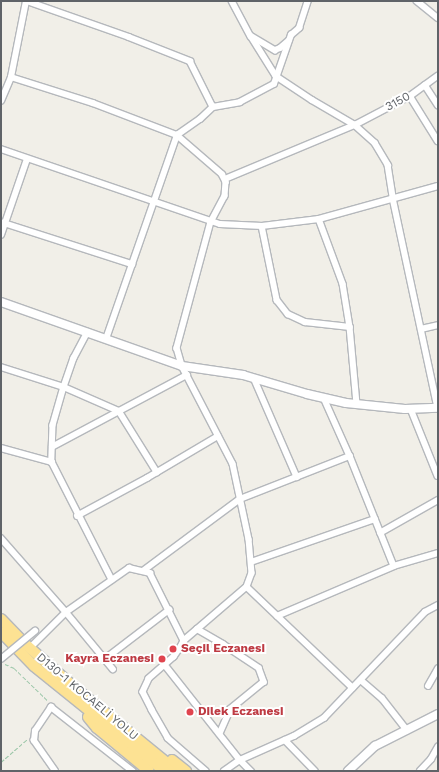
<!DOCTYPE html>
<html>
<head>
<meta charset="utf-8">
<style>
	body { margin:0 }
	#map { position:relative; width:439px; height:772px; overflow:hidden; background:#f1efe8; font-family:"Work Sans",sans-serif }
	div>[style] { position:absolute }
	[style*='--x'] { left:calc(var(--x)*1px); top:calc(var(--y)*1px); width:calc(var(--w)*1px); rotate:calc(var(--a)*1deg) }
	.path>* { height:1px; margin-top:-0.5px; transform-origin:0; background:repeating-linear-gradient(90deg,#9cc7a9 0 4px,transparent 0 6px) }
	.roads { filter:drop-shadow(1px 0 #b5b8bc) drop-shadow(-1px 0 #b5b8bc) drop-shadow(0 1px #b5b8bc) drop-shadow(0 -1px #b5b8bc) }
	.street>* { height:5.5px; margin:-2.75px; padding:0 2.75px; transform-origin:2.75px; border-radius:2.75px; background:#fff }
	.secondary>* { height:8px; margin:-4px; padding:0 4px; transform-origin:4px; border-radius:4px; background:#fff }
	.highway>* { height:10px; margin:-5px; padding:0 5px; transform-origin:5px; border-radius:5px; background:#fde293 }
	.bridges { filter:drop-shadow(1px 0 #b5b8bc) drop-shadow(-1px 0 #b5b8bc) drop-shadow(0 1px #b5b8bc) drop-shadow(0 -1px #b5b8bc) }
	.street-bridge>* { height:5.5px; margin:-2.75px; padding:0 2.75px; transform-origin:2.75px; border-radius:2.75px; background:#fff }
	.dots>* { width:11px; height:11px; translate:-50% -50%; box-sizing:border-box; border:2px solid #fff; border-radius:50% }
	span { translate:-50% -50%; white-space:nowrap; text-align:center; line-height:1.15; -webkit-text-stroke:4px #fff; paint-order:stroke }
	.street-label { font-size:12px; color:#5f6368 }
	.health-label { font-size:12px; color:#be3a42; font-weight:700 }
	.left { translate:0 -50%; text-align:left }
	.right { translate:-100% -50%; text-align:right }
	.frame { position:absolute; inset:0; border:2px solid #5f6368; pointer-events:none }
</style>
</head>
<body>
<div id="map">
	<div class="path">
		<div style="--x:5;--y:664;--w:10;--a:24"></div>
		<div style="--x:14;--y:668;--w:47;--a:44.1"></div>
		<div style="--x:1;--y:762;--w:35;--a:-41"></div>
	</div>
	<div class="roads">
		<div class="street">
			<div style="--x:27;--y:1;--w:108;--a:19.4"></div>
			<div style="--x:129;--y:37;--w:66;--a:21.5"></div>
			<div style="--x:190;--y:61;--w:51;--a:63.4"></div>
			<div style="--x:232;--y:1;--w:40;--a:62"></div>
			<div style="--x:251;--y:36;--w:47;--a:58"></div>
			<div style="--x:276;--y:76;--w:43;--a:33.7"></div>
			<div style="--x:312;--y:100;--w:50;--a:30.2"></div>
			<div style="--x:355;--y:125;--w:27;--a:42"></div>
			<div style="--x:375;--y:143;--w:26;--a:59"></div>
			<div style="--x:388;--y:165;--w:33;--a:81"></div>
			<div style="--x:393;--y:198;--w:215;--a:77.9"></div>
			<div style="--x:417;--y:1;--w:27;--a:39"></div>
			<div style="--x:253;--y:37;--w:26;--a:31"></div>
			<div style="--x:275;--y:50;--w:5;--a:-22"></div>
			<div style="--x:280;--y:48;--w:11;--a:-41"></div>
			<div style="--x:11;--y:77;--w:86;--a:17.6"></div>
			<div style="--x:93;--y:103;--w:90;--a:20.9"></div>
			<div style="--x:177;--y:135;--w:60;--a:40.9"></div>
			<div style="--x:222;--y:174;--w:9;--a:63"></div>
			<div style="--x:226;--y:182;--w:14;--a:94"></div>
			<div style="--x:225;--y:196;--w:30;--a:118"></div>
			<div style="--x:211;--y:222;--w:131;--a:105.1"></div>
			<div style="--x:177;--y:348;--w:19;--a:74"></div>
			<div style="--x:182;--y:366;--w:110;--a:62.5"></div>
			<div style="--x:233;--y:464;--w:77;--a:78"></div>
			<div style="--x:249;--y:539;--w:34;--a:85"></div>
			<div style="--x:252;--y:573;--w:15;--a:110"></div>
			<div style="--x:247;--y:587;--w:83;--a:139.4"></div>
			<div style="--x:425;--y:85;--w:24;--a:57"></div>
			<div style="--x:410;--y:96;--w:53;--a:58.1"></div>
			<div style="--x:1;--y:101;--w:26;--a:-67"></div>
			<div style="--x:11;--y:77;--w:77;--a:-78.8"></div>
			<div style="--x:1;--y:149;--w:231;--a:18.9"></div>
			<div style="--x:220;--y:224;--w:42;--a:2.7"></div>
			<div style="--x:262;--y:226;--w:57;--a:-7"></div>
			<div style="--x:319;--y:219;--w:123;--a:-15.5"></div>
			<div style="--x:225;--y:179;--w:141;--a:-22.6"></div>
			<div style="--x:355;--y:125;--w:62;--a:-27.8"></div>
			<div style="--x:410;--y:96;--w:34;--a:-36"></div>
			<div style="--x:319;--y:219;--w:69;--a:69.7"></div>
			<div style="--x:343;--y:284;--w:44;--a:80.8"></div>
			<div style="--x:350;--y:327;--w:77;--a:84.8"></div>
			<div style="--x:1;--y:222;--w:138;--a:17.8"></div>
			<div style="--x:262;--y:226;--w:76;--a:78.5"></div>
			<div style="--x:277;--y:300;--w:18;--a:52"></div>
			<div style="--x:288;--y:314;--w:19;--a:25"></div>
			<div style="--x:305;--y:322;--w:45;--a:6.3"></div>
			<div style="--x:1;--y:235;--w:80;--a:-71.1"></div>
			<div style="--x:421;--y:329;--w:17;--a:-13"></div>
			<div style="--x:88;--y:332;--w:30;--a:118"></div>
			<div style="--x:74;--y:358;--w:31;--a:109"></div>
			<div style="--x:64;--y:387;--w:40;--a:106"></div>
			<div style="--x:53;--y:425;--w:37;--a:92"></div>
			<div style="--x:52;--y:462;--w:132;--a:63"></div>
			<div style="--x:106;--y:339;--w:216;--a:-70.8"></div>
			<div style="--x:177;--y:135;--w:28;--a:-35"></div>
			<div style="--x:200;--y:119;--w:18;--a:-43"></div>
			<div style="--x:213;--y:107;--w:27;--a:-10"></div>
			<div style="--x:240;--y:102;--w:38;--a:-28"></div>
			<div style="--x:274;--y:84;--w:52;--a:-70.9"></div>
			<div style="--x:291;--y:35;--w:11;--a:-41"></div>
			<div style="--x:299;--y:28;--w:28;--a:-72"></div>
			<div style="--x:1;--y:367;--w:66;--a:17.6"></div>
			<div style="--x:64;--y:387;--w:60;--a:23.6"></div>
			<div style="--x:119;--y:411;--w:72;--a:58.1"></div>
			<div style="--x:254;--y:378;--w:108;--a:66.5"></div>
			<div style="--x:324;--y:398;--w:64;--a:65.9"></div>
			<div style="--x:350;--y:456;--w:118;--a:68.2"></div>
			<div style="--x:411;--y:409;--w:72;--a:68.1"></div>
			<div style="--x:52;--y:447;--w:153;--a:-28.1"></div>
			<div style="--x:1;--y:448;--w:53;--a:15.4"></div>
			<div style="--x:77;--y:516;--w:80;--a:-28.5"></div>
			<div style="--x:147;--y:478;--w:82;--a:-30.6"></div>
			<div style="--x:380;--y:533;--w:67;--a:-29.6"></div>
			<div style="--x:1;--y:538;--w:98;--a:48.7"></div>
			<div style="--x:66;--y:612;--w:74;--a:50.5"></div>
			<div style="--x:251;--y:562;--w:131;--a:-19.1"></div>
			<div style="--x:143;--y:571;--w:121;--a:-36.6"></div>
			<div style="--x:240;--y:499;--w:118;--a:-21.4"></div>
			<div style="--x:247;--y:587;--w:146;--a:43.6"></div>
			<div style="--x:277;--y:616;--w:127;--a:-23.1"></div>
			<div style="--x:394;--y:566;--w:46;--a:-16.5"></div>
			<div style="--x:197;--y:629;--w:30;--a:30"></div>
			<div style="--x:223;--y:644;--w:43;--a:33.7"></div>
			<div style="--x:259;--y:668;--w:15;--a:70"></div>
			<div style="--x:264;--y:682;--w:43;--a:140.7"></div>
			<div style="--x:231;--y:709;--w:27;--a:114"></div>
			<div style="--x:30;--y:648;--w:51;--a:-45"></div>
			<div style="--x:66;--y:612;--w:77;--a:-34.9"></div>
			<div style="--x:129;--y:568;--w:22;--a:13"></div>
			<div style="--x:150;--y:573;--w:76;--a:63.4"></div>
			<div style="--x:184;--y:641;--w:7;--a:117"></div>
			<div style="--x:181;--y:647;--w:12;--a:125"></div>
			<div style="--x:174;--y:657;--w:33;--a:139"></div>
			<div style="--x:149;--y:679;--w:14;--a:115"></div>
			<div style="--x:143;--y:692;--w:20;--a:63"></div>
			<div style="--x:152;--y:710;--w:32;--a:60"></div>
			<div style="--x:168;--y:738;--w:50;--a:41"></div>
			<div style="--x:105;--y:659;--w:81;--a:-37.4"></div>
			<div style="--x:165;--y:665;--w:121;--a:51.7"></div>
			<div style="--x:240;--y:760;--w:16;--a:45"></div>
			<div style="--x:361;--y:680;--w:28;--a:41"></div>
			<div style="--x:382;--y:698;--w:41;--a:52"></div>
			<div style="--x:428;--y:686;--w:20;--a:-60"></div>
			<div style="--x:285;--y:740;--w:43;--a:45.9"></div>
			<div style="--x:55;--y:771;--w:37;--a:-125"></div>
			<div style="--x:34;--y:741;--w:10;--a:-84"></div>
			<div style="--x:35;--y:731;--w:29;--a:-56"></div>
			<div style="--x:51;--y:707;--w:104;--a:38"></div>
			<div style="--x:224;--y:771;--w:19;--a:-35"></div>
			<div style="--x:240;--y:760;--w:59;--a:-24"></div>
			<div style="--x:294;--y:736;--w:35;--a:-31"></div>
			<div style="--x:324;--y:718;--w:146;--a:-46.4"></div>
			<div style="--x:425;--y:612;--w:15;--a:-28"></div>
			<div style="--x:420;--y:771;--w:16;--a:-47"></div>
			<div style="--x:431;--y:759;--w:14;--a:-60"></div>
		</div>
		<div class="secondary">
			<div style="--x:1;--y:302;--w:192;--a:19.5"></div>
			<div style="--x:182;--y:366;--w:62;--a:8.4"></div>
			<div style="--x:243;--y:375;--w:67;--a:16.5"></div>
			<div style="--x:307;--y:394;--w:40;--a:13"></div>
			<div style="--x:346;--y:403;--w:59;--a:5.8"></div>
			<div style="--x:405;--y:409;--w:33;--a:-2"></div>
			<div style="--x:348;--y:771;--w:37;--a:-43"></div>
			<div style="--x:375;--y:746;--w:71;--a:-26.9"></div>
		</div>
		<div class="highway">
			<div style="--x:1;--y:619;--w:32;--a:46"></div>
			<div style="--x:23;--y:642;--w:68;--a:41.4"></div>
			<div style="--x:74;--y:687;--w:133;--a:39.2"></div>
			<div style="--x:1;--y:632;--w:47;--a:45.9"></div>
			<div style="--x:34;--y:666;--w:167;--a:38.9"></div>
			<div style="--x:88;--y:717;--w:14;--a:51"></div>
			<div style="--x:97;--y:728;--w:67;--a:39.6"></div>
			<div style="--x:172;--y:760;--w:18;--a:38"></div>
		</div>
	</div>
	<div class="bridges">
		<div class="street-bridge">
			<div style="--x:1;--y:659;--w:44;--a:-39.5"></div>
		</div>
	</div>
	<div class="dots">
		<div style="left:173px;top:649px;background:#e0444e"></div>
		<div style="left:162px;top:659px;background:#e0444e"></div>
		<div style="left:190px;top:712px;background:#e0444e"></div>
	</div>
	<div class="street-label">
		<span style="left:398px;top:102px;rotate:-29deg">3150</span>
		<span style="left:87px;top:697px;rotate:40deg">D130-1 KOCAELİ YOLU</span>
	</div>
	<div class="health-label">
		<span class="left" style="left:181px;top:649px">Seçil Eczanesi</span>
		<span class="right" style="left:154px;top:659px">Kayra Eczanesi</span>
		<span class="left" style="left:198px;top:712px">Dilek Eczanesi</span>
	</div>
	<div class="frame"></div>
</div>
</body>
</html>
